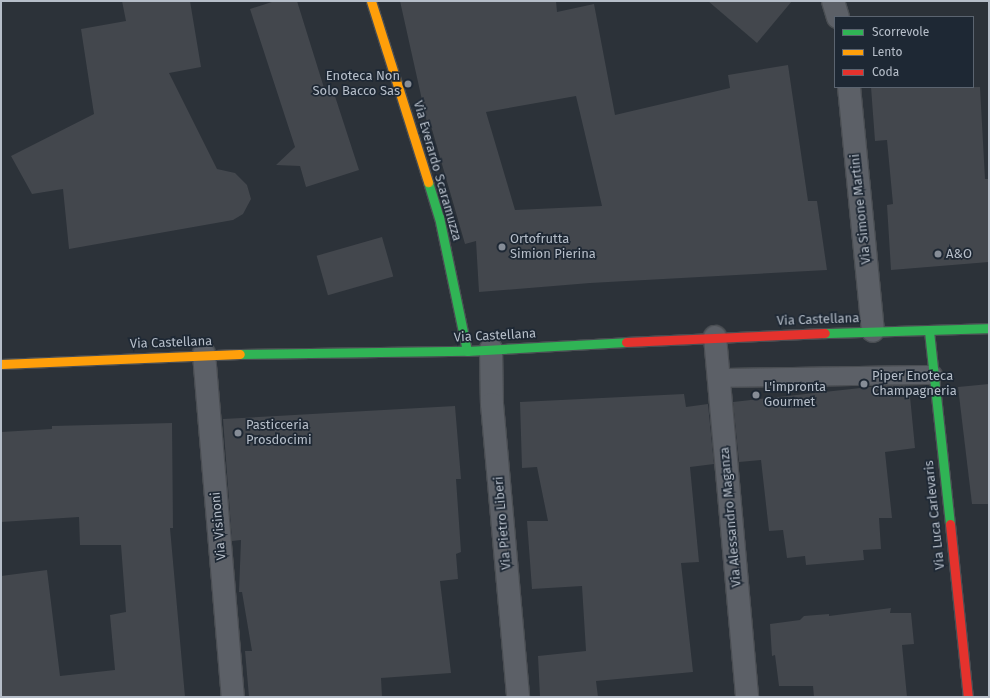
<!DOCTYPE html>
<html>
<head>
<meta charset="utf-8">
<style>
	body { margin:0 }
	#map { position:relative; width:990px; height:698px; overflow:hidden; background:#2c3239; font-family:"Fira Sans",sans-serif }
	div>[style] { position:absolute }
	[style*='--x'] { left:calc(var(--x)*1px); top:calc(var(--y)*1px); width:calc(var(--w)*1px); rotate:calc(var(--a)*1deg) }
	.building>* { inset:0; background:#43474d; transform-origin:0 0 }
	.roads { filter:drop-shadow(1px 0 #4a4e53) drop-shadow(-1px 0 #4a4e53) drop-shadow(0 1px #4a4e53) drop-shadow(0 -1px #4a4e53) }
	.lane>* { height:18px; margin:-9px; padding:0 9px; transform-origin:9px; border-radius:9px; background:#5c6067 }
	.street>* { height:22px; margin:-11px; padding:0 11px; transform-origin:11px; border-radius:11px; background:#5c6067 }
	.fast>* { height:9px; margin:-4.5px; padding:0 4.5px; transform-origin:4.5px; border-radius:4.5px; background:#30b455 }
	.slow>* { height:9px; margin:-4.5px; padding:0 4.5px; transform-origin:4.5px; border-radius:4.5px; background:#ff9f0a }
	.jam>* { height:9px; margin:-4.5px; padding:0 4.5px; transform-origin:4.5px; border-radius:4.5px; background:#e5322d }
	.dots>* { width:11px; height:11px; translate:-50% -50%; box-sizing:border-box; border:2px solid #1e2834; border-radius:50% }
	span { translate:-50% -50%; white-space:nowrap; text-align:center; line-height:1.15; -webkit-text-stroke:3.5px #1e2834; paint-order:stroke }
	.poi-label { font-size:13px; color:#b6bec9 }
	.right { translate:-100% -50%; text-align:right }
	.left { translate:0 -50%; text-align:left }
	.street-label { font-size:13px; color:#b6bec9 }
	.frame { position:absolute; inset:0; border:2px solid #b6bec9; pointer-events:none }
	.legend { position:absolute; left:834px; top:16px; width:140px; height:72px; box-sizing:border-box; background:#1e2834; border:1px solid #5b6470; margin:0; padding:5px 7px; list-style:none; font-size:12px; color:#b6bec9 }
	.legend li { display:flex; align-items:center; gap:8px; height:20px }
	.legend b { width:20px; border:1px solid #5b6470 }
</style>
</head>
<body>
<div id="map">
	<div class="building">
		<div style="clip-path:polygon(122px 1px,190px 1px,201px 67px,169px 73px,217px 169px,235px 173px,247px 185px,251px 199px,243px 214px,233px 220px,69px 249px,63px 189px,32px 194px,11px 156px,94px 114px,81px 29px,126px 21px)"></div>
		<div style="clip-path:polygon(275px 1px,297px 1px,325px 91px,332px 87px,359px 170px,306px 187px,300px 166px,276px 165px,295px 147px,250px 9px)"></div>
		<div style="clip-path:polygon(evenodd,400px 1px,556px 1px,557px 12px,594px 4px,615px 115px,730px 88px,728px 75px,788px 65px,808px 201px,817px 201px,827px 270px,590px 283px,479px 292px,476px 241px,465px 244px,431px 126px,428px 127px,400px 1px,576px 96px,602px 206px,515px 210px,486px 112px,576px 96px)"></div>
		<div style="clip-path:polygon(708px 1px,792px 1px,757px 43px)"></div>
		<div style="clip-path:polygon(871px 87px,980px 87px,985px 179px,989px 179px,989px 262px,891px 270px,887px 205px,893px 204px,887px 140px,875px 141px)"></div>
		<div style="left:382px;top:237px;width:41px;height:68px;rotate:74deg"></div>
		<div style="clip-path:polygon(989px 384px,989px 504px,972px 504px,958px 387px)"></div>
		<div style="clip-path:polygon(879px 386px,909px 386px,915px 448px,885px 452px,892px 518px,879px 518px,881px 549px,863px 550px,864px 560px,806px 565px,805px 556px,787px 558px,783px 530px,769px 531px,761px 460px,739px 462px,733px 402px)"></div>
		<div style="clip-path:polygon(684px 394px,686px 407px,708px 404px,714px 464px,690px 467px,699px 562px,681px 563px,693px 672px,596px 681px,598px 697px,540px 697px,538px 656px,586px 651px,582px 586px,532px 589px,527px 521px,548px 521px,537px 467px,522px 468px,520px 402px)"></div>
		<div style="clip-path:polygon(455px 406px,461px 479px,456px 479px,461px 552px,456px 554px,458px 579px,440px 581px,451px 673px,381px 678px,382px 697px,249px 697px,245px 651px,252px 651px,242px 592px,239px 592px,241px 540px,232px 541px,223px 419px)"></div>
		<div style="clip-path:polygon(172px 423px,173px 528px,170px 528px,185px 697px,1px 697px,1px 576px,47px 570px,60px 676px,115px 670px,110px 615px,126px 612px,121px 545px,80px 545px,79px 517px,1px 522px,1px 432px,52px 429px,52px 426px)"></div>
		<div style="clip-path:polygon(891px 608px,890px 613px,911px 613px,914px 644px,902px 645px,907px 697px,814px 697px,813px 686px,779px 686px,775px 655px,772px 656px,770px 624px,800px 620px,804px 616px,829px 614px,829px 616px)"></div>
	</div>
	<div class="roads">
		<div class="lane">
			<div style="--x:718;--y:378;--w:215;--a:-0.8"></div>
		</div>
		<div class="street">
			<div style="--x:833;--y:1;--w:17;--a:73"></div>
			<div style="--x:849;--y:87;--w:245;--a:84.4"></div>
			<div style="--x:715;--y:337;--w:361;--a:84.9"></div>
			<div style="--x:491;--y:349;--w:55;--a:89"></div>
			<div style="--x:492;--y:404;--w:294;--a:84.9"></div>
			<div style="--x:204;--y:354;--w:344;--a:85.2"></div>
		</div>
		<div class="fast">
			<div style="--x:428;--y:182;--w:37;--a:73"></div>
			<div style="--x:439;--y:217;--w:137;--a:78.2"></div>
			<div style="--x:929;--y:331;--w:194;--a:83.8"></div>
			<div style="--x:825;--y:333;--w:164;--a:-1.7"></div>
			<div style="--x:240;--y:354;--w:227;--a:-0.8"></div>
			<div style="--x:467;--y:351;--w:159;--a:-3.2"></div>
		</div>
		<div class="slow">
			<div style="--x:371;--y:1;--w:190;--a:72.5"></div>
			<div style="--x:1;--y:364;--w:239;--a:-2.4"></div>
		</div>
		<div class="jam">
			<div style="--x:626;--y:342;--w:199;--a:-2.6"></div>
			<div style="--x:950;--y:524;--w:174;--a:84.1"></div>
		</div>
	</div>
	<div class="dots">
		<div style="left:408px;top:84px;background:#868d97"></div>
		<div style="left:502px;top:247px;background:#868d97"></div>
		<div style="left:938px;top:254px;background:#868d97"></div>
		<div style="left:864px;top:384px;background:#868d97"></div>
		<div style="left:756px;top:395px;background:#868d97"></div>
		<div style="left:238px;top:433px;background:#868d97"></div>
	</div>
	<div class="poi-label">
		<span class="right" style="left:400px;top:84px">Enoteca Non<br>Solo Bacco Sas</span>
		<span class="left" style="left:510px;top:247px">Ortofrutta<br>Simion Pierina</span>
		<span class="left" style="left:946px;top:254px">A&amp;O</span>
		<span class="left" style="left:872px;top:384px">Piper Enoteca<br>Champagneria</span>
		<span class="left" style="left:764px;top:395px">L'impronta<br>Gourmet</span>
		<span class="left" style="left:246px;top:433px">Pasticceria<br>Prosdocimi</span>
	</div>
	<div class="street-label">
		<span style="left:437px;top:171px;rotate:74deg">Via Everardo Scaramuzza</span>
		<span style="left:861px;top:209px;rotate:-96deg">Via Simone Martini</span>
		<span style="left:818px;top:320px;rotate:-2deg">Via Castellana</span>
		<span style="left:495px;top:336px;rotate:-3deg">Via Castellana</span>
		<span style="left:171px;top:343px;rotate:-2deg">Via Castellana</span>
		<span style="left:935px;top:515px;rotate:-96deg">Via Luca Carlevaris</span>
		<span style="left:731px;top:517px;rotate:-95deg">Via Alessandro Maganza</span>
		<span style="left:503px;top:523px;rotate:-95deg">Via Pietro Liberi</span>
		<span style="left:219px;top:526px;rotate:-95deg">Via Visinoni</span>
	</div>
	<div class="frame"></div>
	<ul class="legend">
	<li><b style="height:5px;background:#30b455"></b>Scorrevole</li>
	<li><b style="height:5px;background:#ff9f0a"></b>Lento</li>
	<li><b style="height:5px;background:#e5322d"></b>Coda</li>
	</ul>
</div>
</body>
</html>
